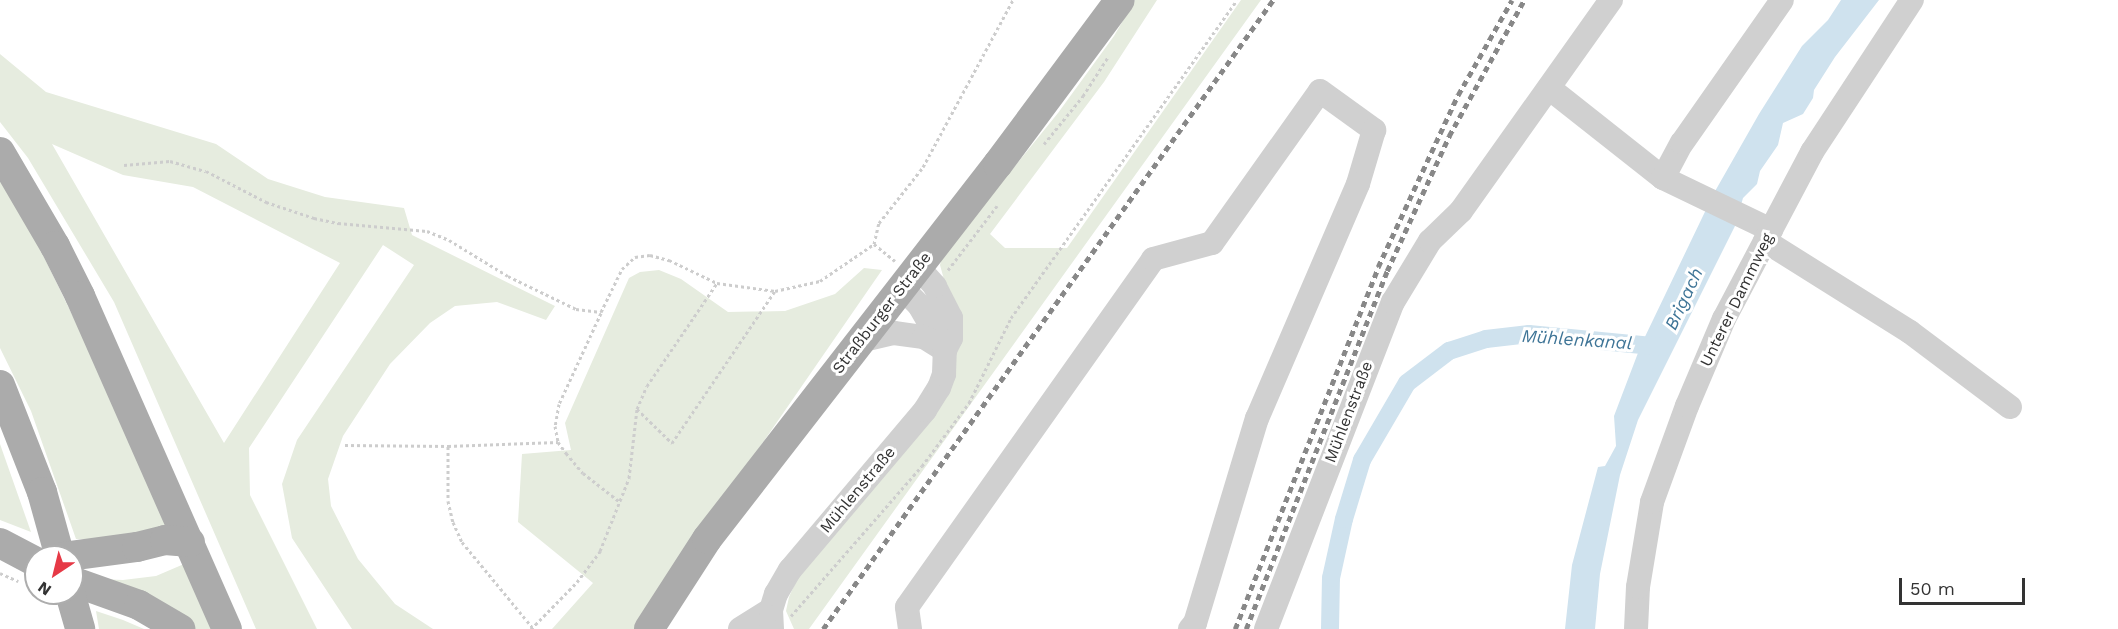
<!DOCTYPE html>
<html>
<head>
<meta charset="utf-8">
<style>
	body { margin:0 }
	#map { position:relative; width:2118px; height:629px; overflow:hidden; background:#fff; font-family:"Work Sans",sans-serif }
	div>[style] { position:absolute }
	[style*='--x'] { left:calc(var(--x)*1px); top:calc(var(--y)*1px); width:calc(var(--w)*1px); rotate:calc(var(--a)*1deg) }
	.green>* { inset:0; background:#e6ecdf }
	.water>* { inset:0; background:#cfe2ee }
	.canal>* { height:18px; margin:-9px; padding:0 9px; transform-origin:9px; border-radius:9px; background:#cfe2ee }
	.path>* { height:3px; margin-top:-1.5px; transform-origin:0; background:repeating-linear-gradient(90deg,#cdcdcd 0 3px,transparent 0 6px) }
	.minor>* { height:24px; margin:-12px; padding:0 12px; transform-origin:12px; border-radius:12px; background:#d0d0d0 }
	.major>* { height:30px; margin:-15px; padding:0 15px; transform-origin:15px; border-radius:15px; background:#ababab }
	.rail>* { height:4.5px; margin-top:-2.25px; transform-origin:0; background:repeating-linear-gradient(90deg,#888 0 6px,transparent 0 10.5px) }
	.major-bridge>* { height:30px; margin:-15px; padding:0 15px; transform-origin:15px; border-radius:15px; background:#ababab }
	span { translate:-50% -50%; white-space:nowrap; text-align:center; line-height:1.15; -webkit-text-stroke:6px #fff; paint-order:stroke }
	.street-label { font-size:16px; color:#333 }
	.water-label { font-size:18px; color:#3f7597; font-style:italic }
	.north { position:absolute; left:24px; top:545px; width:60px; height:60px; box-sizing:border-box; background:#fff; border:2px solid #adadad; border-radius:50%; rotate:215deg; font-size:16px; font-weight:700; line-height:24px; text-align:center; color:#333 }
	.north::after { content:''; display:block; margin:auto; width:21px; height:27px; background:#e63946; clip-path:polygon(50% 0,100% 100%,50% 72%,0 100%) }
	.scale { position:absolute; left:1899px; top:578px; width:126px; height:27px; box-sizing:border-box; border:3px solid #333; border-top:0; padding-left:8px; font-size:18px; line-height:21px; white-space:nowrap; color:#333; -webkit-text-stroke:4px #fff; paint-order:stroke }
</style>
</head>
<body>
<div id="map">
	<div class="green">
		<div style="clip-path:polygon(1135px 0,1157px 0,1104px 82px,990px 234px,1005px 248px,1067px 248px,1241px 0,1261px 0,809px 629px,794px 629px,786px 611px,789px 597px,797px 579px,952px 374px,957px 351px,951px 305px,940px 265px,942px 256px,1058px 113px,1114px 36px)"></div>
		<div style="clip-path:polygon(evenodd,0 54px,46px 92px,216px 144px,268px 179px,325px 197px,404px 208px,412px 235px,555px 306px,546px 320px,497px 302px,455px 306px,430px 323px,390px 364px,343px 436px,328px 479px,331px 506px,358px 559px,395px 604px,433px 629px,352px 629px,292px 538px,282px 484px,297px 440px,414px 265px,383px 245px,249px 448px,250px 495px,317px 629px,256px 629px,114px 302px,28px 158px,0 122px,0 54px,52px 144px,123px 175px,193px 187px,340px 263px,224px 443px,52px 144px)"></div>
		<div style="clip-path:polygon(0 167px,175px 525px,108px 540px,76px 539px,31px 411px,0 348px)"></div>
		<div style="clip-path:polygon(864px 268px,882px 270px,634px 629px,552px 629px,593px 583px,518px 522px,522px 454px,571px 450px,565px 423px,629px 278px,640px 272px,659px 270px,681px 279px,728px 312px,785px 311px,835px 294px)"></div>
		<div style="clip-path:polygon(0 444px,31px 532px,0 520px)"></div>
		<div style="clip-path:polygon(184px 564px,213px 629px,194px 629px,101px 579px,123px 580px,156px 576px)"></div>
		<div style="clip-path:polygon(96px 611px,123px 620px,144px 629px,99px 629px)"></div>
	</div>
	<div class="water">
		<div style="clip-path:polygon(1841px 0,1879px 0,1835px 57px,1814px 90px,1813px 98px,1803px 114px,1783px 123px,1778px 145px,1760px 171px,1757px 184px,1743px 198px,1735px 226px,1638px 420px,1620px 475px,1600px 574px,1595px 629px,1565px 629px,1572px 565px,1598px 467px,1605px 466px,1616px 446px,1614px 416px,1641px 345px,1714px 193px,1759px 114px,1802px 46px,1828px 20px)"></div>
	</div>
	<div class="canal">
		<div style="--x:1330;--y:629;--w:51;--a:-88.9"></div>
		<div style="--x:1331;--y:578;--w:60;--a:-77.6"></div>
		<div style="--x:1344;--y:519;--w:62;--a:-73"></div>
		<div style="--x:1362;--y:460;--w:89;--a:-59.7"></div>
		<div style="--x:1407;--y:383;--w:53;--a:-37.3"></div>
		<div style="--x:1449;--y:351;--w:39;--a:-18"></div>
		<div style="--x:1486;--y:339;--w:43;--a:-6.6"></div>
		<div style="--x:1529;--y:334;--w:134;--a:5.6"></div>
	</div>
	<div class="path">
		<div style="--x:1044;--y:144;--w:62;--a:-50.9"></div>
		<div style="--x:1083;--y:96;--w:46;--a:-57.3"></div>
		<div style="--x:124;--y:165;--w:46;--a:-5"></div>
		<div style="--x:170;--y:161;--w:37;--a:16"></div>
		<div style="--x:206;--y:171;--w:68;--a:27.3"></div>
		<div style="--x:266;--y:202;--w:51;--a:18.4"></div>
		<div style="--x:314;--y:218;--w:25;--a:12"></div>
		<div style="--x:338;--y:223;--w:89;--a:5.1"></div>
		<div style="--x:427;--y:231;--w:24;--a:22"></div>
		<div style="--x:449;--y:240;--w:69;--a:31.4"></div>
		<div style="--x:508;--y:276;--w:76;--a:25.9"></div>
		<div style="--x:576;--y:309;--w:25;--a:7"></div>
		<div style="--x:601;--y:312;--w:48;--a:-64"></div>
		<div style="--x:622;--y:269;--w:18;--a:-43"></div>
		<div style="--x:635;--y:257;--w:15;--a:-8"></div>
		<div style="--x:650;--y:255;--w:20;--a:15"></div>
		<div style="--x:669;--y:260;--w:53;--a:25.6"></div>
		<div style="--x:717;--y:283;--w:59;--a:7.9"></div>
		<div style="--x:775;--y:291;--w:46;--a:-12.5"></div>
		<div style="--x:820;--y:281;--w:65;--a:-34.4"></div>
		<div style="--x:895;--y:261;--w:27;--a:-141"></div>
		<div style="--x:874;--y:244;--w:22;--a:-77"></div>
		<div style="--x:879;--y:223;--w:71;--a:-51.8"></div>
		<div style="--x:923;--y:167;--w:190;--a:-61.7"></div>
		<div style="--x:948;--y:270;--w:81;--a:-52.6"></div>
		<div style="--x:601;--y:313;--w:100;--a:114.8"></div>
		<div style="--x:559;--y:404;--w:22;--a:100"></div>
		<div style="--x:555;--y:426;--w:16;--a:79"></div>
		<div style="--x:558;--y:442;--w:14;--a:54"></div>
		<div style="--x:566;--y:453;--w:26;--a:50"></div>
		<div style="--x:583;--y:473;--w:47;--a:38.1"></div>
		<div style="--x:637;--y:409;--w:49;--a:44.2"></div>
		<div style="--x:672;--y:443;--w:184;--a:-55.9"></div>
		<div style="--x:345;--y:445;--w:103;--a:0.6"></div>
		<div style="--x:448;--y:446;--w:110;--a:-2.1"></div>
		<div style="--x:448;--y:446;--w:55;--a:90"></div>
		<div style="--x:448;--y:501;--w:22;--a:77"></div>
		<div style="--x:453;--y:522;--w:22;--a:66"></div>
		<div style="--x:462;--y:542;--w:110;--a:50.5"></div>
		<div style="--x:0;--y:573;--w:20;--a:24"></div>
		<div style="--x:791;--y:616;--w:199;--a:-48.9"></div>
		<div style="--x:922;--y:466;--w:79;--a:-53.3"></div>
		<div style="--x:969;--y:403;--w:95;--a:-63.7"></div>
		<div style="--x:1011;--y:318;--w:390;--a:-54.6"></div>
		<div style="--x:531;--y:629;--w:66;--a:-45.6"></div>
		<div style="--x:577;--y:582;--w:39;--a:-53"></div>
		<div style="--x:600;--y:551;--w:79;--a:-68.3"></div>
		<div style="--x:629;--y:478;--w:69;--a:-83.4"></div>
		<div style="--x:637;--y:409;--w:25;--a:-67"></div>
		<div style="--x:647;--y:386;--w:125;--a:-55.8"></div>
	</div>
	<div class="minor">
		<div style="--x:1549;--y:88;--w:145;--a:38.3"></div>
		<div style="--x:1663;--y:178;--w:120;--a:25.7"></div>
		<div style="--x:1663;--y:178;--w:40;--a:-62"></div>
		<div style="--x:1682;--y:143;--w:174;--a:-55"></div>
		<div style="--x:1765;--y:241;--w:171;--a:32.1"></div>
		<div style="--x:1910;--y:332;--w:125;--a:36.9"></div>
		<div style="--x:902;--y:288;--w:24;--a:45"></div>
		<div style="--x:919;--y:305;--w:50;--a:59.8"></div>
		<div style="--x:859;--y:341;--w:36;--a:-13"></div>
		<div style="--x:894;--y:333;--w:30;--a:8"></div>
		<div style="--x:924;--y:337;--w:25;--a:32"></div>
		<div style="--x:740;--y:629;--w:36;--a:-32"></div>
		<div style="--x:772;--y:629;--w:19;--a:-93"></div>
		<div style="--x:771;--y:610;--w:17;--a:-73"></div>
		<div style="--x:776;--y:594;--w:28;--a:-60"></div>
		<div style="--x:790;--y:570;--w:209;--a:-49.8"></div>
		<div style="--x:925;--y:410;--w:26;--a:-58"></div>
		<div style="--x:939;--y:388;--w:15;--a:-70"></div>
		<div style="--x:944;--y:374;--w:24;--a:-88"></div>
		<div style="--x:945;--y:350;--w:13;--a:-63"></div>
		<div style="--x:951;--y:338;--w:20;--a:-90"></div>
		<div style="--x:951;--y:318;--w:36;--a:-117"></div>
		<div style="--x:935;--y:286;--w:25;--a:-132"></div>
		<div style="--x:910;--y:629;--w:22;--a:-98"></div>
		<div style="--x:907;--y:607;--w:426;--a:-54.7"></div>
		<div style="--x:1153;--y:259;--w:61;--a:-15.2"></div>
		<div style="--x:1212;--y:243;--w:186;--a:-54.6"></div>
		<div style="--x:1320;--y:91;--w:67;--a:35.8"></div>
		<div style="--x:1374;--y:130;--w:56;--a:106.5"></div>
		<div style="--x:1358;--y:184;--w:255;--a:113.3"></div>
		<div style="--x:1257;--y:418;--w:214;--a:106.8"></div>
		<div style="--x:1195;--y:623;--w:8;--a:130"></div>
		<div style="--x:1266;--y:629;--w:351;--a:-68.8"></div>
		<div style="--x:1393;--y:302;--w:71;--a:-58.8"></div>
		<div style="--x:1430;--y:241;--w:43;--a:-44.1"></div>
		<div style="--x:1461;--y:211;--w:259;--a:-54.6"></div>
		<div style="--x:1636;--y:629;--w:42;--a:-87.3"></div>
		<div style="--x:1638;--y:587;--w:86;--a:-80.6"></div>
		<div style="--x:1652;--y:502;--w:102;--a:-70"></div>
		<div style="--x:1687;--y:406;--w:95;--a:-67"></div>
		<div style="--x:1724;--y:319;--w:189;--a:-62.2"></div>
		<div style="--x:1812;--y:152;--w:182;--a:-56.7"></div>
	</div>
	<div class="major">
		<div style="--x:0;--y:152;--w:109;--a:59.7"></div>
		<div style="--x:55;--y:246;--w:56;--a:63.4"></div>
		<div style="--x:80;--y:296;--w:364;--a:66.2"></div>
		<div style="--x:0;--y:385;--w:115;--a:68.6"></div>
		<div style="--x:42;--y:492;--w:67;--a:74.5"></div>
		<div style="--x:0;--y:543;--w:41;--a:27.8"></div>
		<div style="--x:62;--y:557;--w:76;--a:-7.6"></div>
		<div style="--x:137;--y:547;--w:29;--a:-14"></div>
		<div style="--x:165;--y:540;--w:25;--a:5"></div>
		<div style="--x:72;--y:581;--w:71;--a:19.7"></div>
		<div style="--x:139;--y:605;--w:48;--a:30.3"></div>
		<div style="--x:649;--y:629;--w:107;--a:-57.2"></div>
		<div style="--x:707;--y:539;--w:475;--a:-52.2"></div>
		<div style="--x:998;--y:164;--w:204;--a:-53.4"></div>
	</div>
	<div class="rail">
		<div style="--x:823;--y:629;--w:773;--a:-54.42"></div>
		<div style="--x:1235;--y:629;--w:389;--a:-68.4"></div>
		<div style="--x:1378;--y:267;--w:190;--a:-65.1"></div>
		<div style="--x:1458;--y:95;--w:109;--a:-60.4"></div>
		<div style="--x:1246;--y:629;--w:385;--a:-68.5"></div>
		<div style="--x:1387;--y:271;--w:149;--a:-65.3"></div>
		<div style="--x:1449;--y:136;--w:155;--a:-61.1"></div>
	</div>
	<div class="major-bridge">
		<div style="--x:70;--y:593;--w:37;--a:74"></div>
	</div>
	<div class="street-label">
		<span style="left:1737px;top:300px;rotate:-64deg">Unterer Dammweg</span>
		<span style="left:882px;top:313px;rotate:-52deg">Straßburger Straße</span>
		<span style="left:1349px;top:412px;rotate:-69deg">Mühlenstraße</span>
		<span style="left:858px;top:490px;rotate:-50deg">Mühlenstraße</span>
	</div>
	<div class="water-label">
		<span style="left:1684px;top:299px;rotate:-65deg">Brigach</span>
		<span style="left:1577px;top:340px;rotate:4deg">Mühlenkanal</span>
	</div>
	<div class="north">N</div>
	<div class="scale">50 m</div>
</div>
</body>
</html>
